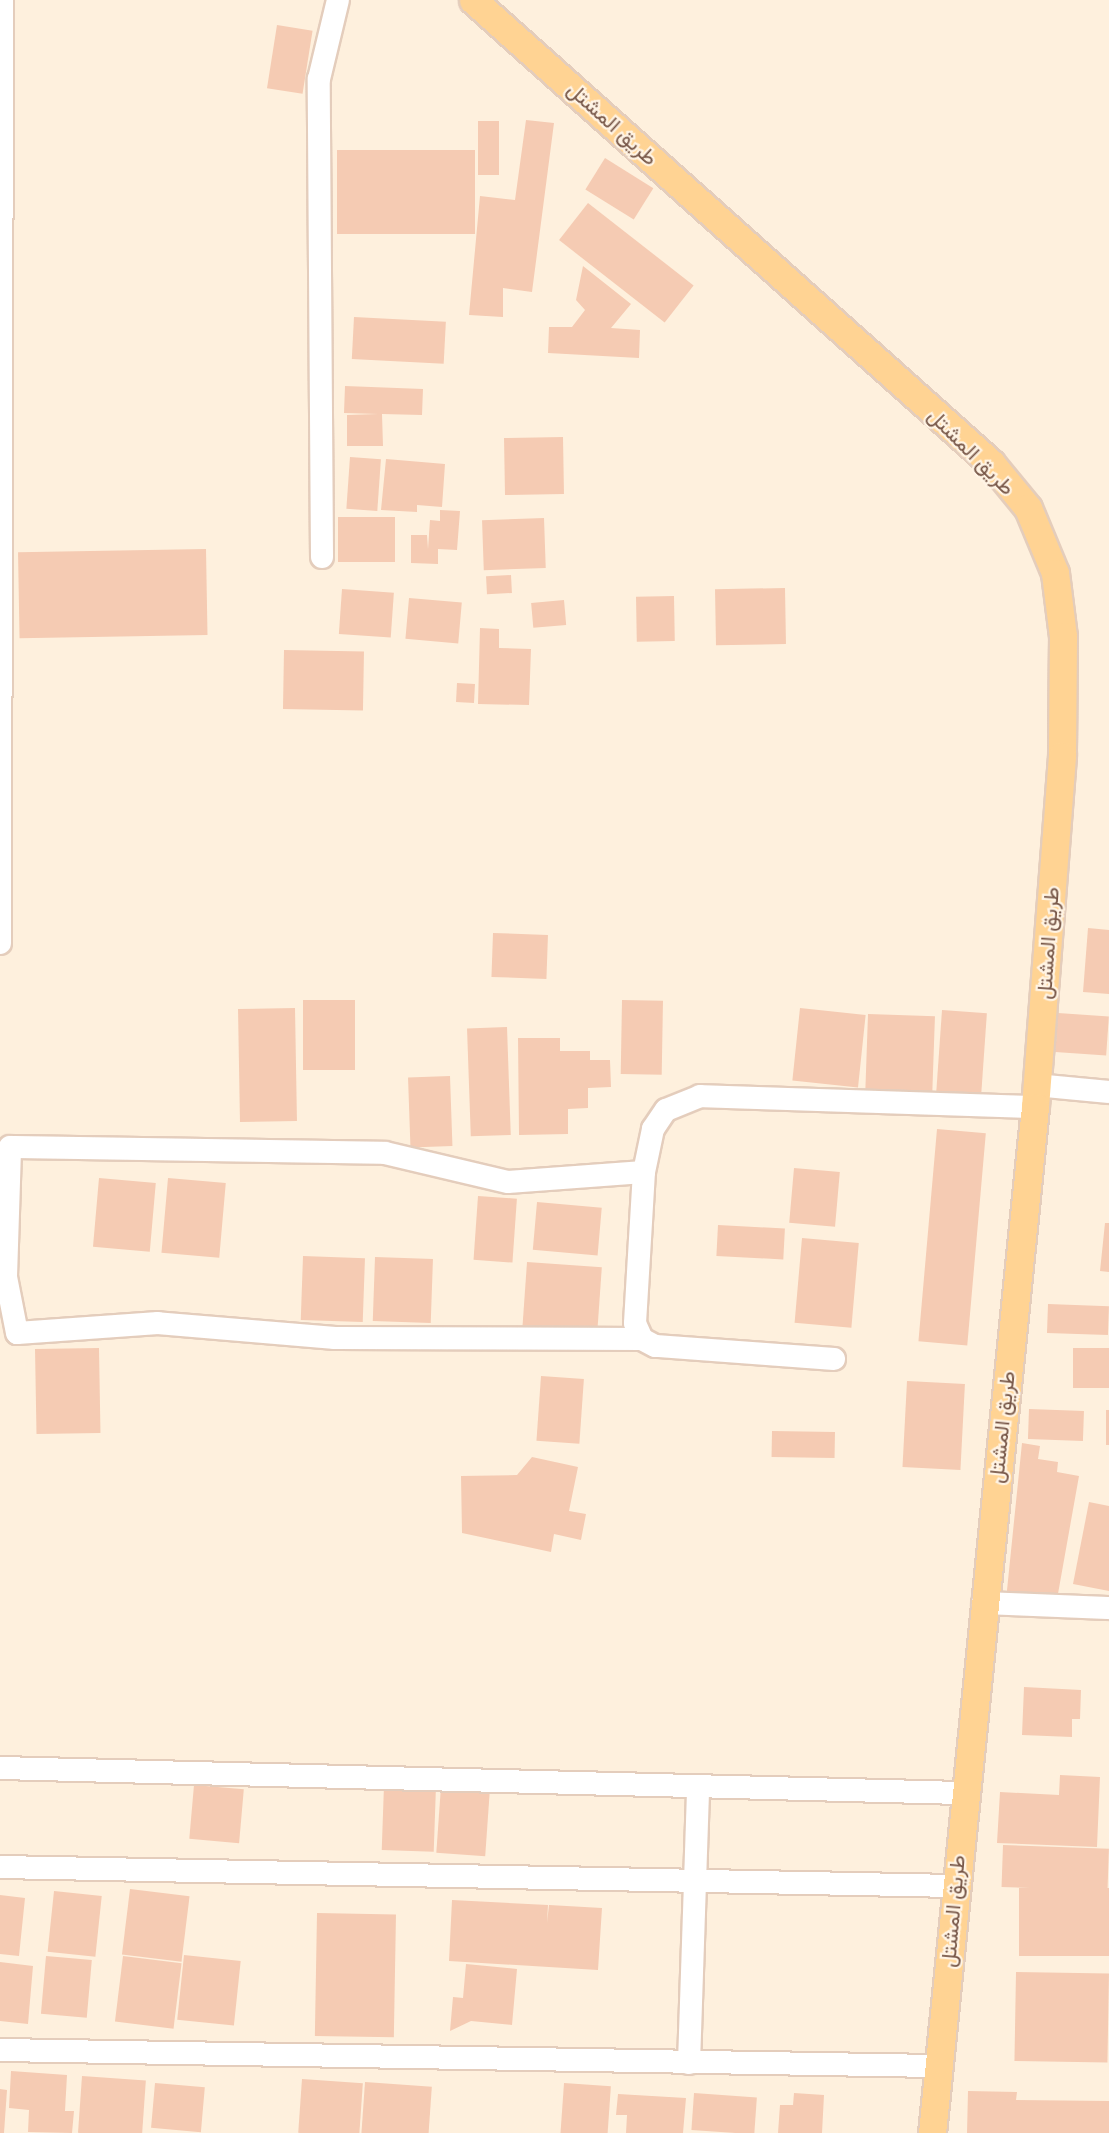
<!DOCTYPE html>
<html>
<head>
<meta charset="utf-8">
<style>
	body { margin:0 }
	#map { position:relative; width:1109px; height:2133px; overflow:hidden; background:#fef0dd; font-family:Lato,Vazirmatn,sans-serif }
	div>[style] { position:absolute }
	[style*='--x'] { left:calc(var(--x)*1px); top:calc(var(--y)*1px); width:calc(var(--w)*1px); rotate:calc(var(--a)*1deg) }
	.building>* { inset:0; background:#f5cbb3; transform-origin:0 0 }
	.roads { filter:drop-shadow(2px 0 #e4cdbc) drop-shadow(-2px 0 #e4cdbc) drop-shadow(0 2px #e4cdbc) drop-shadow(0 -2px #e4cdbc) }
	.minor>* { height:22px; margin:-11px; padding:0 11px; transform-origin:11px; border-radius:11px; background:#fff }
	.major>* { height:27px; margin:-13.5px; padding:0 13.5px; transform-origin:13.5px; border-radius:13.5px; background:#ffd393 }
	span { translate:-50% -50%; white-space:nowrap; text-align:center; line-height:1.15; -webkit-text-stroke:4.5px #fff4e5; paint-order:stroke }
	.street-label { font-size:21px; color:#755445 }
</style>
</head>
<body>
<div id="map">
	<div class="building">
		<div style="left:277px;top:25px;width:36px;height:64px;rotate:9deg"></div>
		<div style="clip-path:polygon(526px 120px,554px 123px,532px 292px,503px 288px,503px 317px,469px 315px,480px 196px,515px 200px)"></div>
		<div style="left:478px;top:121px;width:21px;height:54px"></div>
		<div style="left:337px;top:150px;width:138px;height:84px"></div>
		<div style="left:605px;top:158px;width:57px;height:37px;rotate:32deg"></div>
		<div style="left:588px;top:203px;width:134px;height:47px;rotate:38deg"></div>
		<div style="clip-path:polygon(583px 266px,631px 304px,611px 328px,640px 330px,639px 358px,548px 353px,549px 327px,572px 327px,585px 310px,576px 300px)"></div>
		<div style="left:354px;top:317px;width:92px;height:42px;rotate:3deg"></div>
		<div style="clip-path:polygon(345px 386px,423px 389px,422px 415px,382px 414px,383px 446px,347px 446px,347px 415px,378px 414px,344px 413px)"></div>
		<div style="left:563px;top:437px;width:57px;height:59px;rotate:89deg"></div>
		<div style="left:350px;top:457px;width:31px;height:52px;rotate:4deg"></div>
		<div style="clip-path:polygon(386px 459px,445px 464px,442px 507px,417px 505px,417px 512px,381px 510px)"></div>
		<div style="clip-path:polygon(440px 510px,460px 511px,457px 550px,438px 549px,438px 564px,411px 563px,411px 535px,427px 535px,428px 549px,430px 520px,440px 521px)"></div>
		<div style="left:338px;top:517px;width:57px;height:45px"></div>
		<div style="left:544px;top:518px;width:50px;height:62px;rotate:88deg"></div>
		<div style="left:206px;top:549px;width:86px;height:188px;rotate:89deg"></div>
		<div style="left:511px;top:575px;width:18px;height:25px;rotate:87deg"></div>
		<div style="left:785px;top:588px;width:56px;height:70px;rotate:89deg"></div>
		<div style="left:342px;top:589px;width:52px;height:45px;rotate:4deg"></div>
		<div style="left:674px;top:596px;width:45px;height:38px;rotate:89deg"></div>
		<div style="left:409px;top:598px;width:53px;height:41px;rotate:5deg"></div>
		<div style="left:564px;top:600px;width:25px;height:33px;rotate:85deg"></div>
		<div style="clip-path:polygon(480px 628px,499px 629px,499px 648px,531px 649px,529px 705px,478px 704px)"></div>
		<div style="left:284px;top:650px;width:80px;height:59px;rotate:1deg"></div>
		<div style="left:457px;top:683px;width:18px;height:19px;rotate:3deg"></div>
		<div style="clip-path:polygon(1088px 928px,1109px 930px,1109px 994px,1083px 992px)"></div>
		<div style="left:493px;top:933px;width:55px;height:44px;rotate:2deg"></div>
		<div style="left:303px;top:1000px;width:52px;height:70px"></div>
		<div style="left:622px;top:1000px;width:41px;height:74px;rotate:1deg"></div>
		<div style="left:295px;top:1008px;width:113px;height:57px;rotate:89deg"></div>
		<div style="left:800px;top:1008px;width:66px;height:73px;rotate:6deg"></div>
		<div style="left:942px;top:1010px;width:45px;height:87px;rotate:4deg"></div>
		<div style="left:1058px;top:1013px;width:51px;height:39px;rotate:4deg"></div>
		<div style="left:868px;top:1014px;width:67px;height:82px;rotate:2deg"></div>
		<div style="left:507px;top:1027px;width:108px;height:40px;rotate:88deg"></div>
		<div style="clip-path:polygon(518px 1038px,560px 1038px,560px 1051px,590px 1051px,590px 1060px,610px 1060px,611px 1087px,588px 1088px,588px 1108px,568px 1109px,568px 1134px,519px 1135px)"></div>
		<div style="left:450px;top:1076px;width:70px;height:42px;rotate:88deg"></div>
		<div style="left:937px;top:1129px;width:49px;height:213px;rotate:5deg"></div>
		<div style="left:794px;top:1168px;width:46px;height:55px;rotate:5deg"></div>
		<div style="left:99px;top:1178px;width:57px;height:69px;rotate:5deg"></div>
		<div style="left:168px;top:1178px;width:58px;height:75px;rotate:5deg"></div>
		<div style="left:478px;top:1196px;width:39px;height:64px;rotate:4deg"></div>
		<div style="left:537px;top:1202px;width:65px;height:48px;rotate:5deg"></div>
		<div style="clip-path:polygon(1105px 1223px,1109px 1223px,1109px 1272px,1100px 1271px)"></div>
		<div style="left:718px;top:1225px;width:67px;height:31px;rotate:3deg"></div>
		<div style="left:802px;top:1238px;width:57px;height:85px;rotate:5deg"></div>
		<div style="left:303px;top:1256px;width:62px;height:64px;rotate:2deg"></div>
		<div style="left:375px;top:1257px;width:58px;height:64px;rotate:2deg"></div>
		<div style="left:527px;top:1262px;width:75px;height:64px;rotate:4deg"></div>
		<div style="left:1048px;top:1304px;width:61px;height:29px;rotate:2deg"></div>
		<div style="left:99px;top:1348px;width:85px;height:64px;rotate:89deg"></div>
		<div style="left:1109px;top:1348px;width:40px;height:36px;rotate:90deg"></div>
		<div style="left:541px;top:1376px;width:43px;height:65px;rotate:4deg"></div>
		<div style="left:907px;top:1381px;width:58px;height:86px;rotate:3deg"></div>
		<div style="left:1029px;top:1409px;width:55px;height:30px;rotate:2deg"></div>
		<div style="left:1106px;top:1410px;width:3px;height:35px"></div>
		<div style="left:772px;top:1431px;width:63px;height:26px;rotate:1deg"></div>
		<div style="clip-path:polygon(1022px 1443px,1040px 1446px,1038px 1459px,1058px 1462px,1057px 1472px,1079px 1476px,1056px 1605px,1006px 1600px)"></div>
		<div style="clip-path:polygon(532px 1457px,578px 1467px,569px 1511px,586px 1514px,581px 1540px,554px 1534px,551px 1552px,462px 1533px,461px 1476px,517px 1475px)"></div>
		<div style="clip-path:polygon(1089px 1502px,1109px 1506px,1109px 1591px,1073px 1584px)"></div>
		<div style="clip-path:polygon(1024px 1687px,1081px 1690px,1080px 1719px,1072px 1719px,1072px 1737px,1022px 1735px)"></div>
		<div style="clip-path:polygon(1060px 1775px,1100px 1777px,1097px 1847px,997px 1843px,1000px 1792px,1059px 1795px)"></div>
		<div style="left:194px;top:1785px;width:50px;height:54px;rotate:5deg"></div>
		<div style="left:384px;top:1785px;width:52px;height:65px;rotate:2deg"></div>
		<div style="left:441px;top:1786px;width:49px;height:67px;rotate:4deg"></div>
		<div style="left:1003px;top:1845px;width:106px;height:42px;rotate:2deg"></div>
		<div style="left:1019px;top:1888px;width:90px;height:68px"></div>
		<div style="left:130px;top:1889px;width:60px;height:66px;rotate:7deg"></div>
		<div style="left:54px;top:1891px;width:48px;height:61px;rotate:6deg"></div>
		<div style="clip-path:polygon(0 1895px,25px 1898px,19px 1956px,0 1954px)"></div>
		<div style="clip-path:polygon(452px 1900px,548px 1905px,547px 1923px,549px 1905px,602px 1908px,598px 1970px,449px 1961px)"></div>
		<div style="left:317px;top:1913px;width:79px;height:123px;rotate:1deg"></div>
		<div style="left:184px;top:1955px;width:57px;height:65px;rotate:6deg"></div>
		<div style="left:46px;top:1956px;width:46px;height:58px;rotate:5deg"></div>
		<div style="left:123px;top:1956px;width:59px;height:66px;rotate:7deg"></div>
		<div style="clip-path:polygon(0 1962px,33px 1966px,28px 2024px,0 2021px)"></div>
		<div style="clip-path:polygon(466px 1964px,517px 1969px,512px 2025px,471px 2021px,450px 2031px,453px 1997px,463px 1998px)"></div>
		<div style="left:1016px;top:1972px;width:93px;height:89px;rotate:1deg"></div>
		<div style="clip-path:polygon(11px 2071px,67px 2075px,65px 2111px,74px 2111px,72px 2133px,28px 2132px,29px 2110px,9px 2108px)"></div>
		<div style="left:82px;top:2076px;width:64px;height:57px;rotate:4deg"></div>
		<div style="left:302px;top:2079px;width:61px;height:54px;rotate:4deg"></div>
		<div style="left:365px;top:2082px;width:67px;height:51px;rotate:4deg"></div>
		<div style="left:155px;top:2083px;width:50px;height:45px;rotate:5deg"></div>
		<div style="left:564px;top:2083px;width:47px;height:50px;rotate:4deg"></div>
		<div style="clip-path:polygon(0 2089px,7px 2090px,4px 2133px,0 2133px)"></div>
		<div style="clip-path:polygon(968px 2091px,1017px 2092px,1016px 2100px,1109px 2101px,1109px 2133px,967px 2133px)"></div>
		<div style="left:694px;top:2093px;width:63px;height:37px;rotate:4deg"></div>
		<div style="clip-path:polygon(794px 2093px,824px 2095px,822px 2133px,778px 2133px,780px 2105px,793px 2105px)"></div>
		<div style="clip-path:polygon(618px 2094px,686px 2098px,683px 2133px,626px 2133px,627px 2115px,616px 2115px)"></div>
	</div>
	<div class="roads">
		<div class="minor">
			<div style="--x:322;--y:557;--w:478;--a:-90.4"></div>
			<div style="--x:319;--y:79;--w:81;--a:-76.5"></div>
			<div style="--x:0;--y:943;--w:943;--a:-89.88"></div>
			<div style="--x:1036;--y:1085;--w:73;--a:5.5"></div>
			<div style="--x:642;--y:1339;--w:307;--a:-179.8"></div>
			<div style="--x:335;--y:1338;--w:178;--a:-175.2"></div>
			<div style="--x:158;--y:1323;--w:141;--a:175.9"></div>
			<div style="--x:17;--y:1333;--w:57;--a:-101.1"></div>
			<div style="--x:6;--y:1277;--w:130;--a:-88.2"></div>
			<div style="--x:10;--y:1147;--w:375;--a:0.9"></div>
			<div style="--x:385;--y:1153;--w:126;--a:13.3"></div>
			<div style="--x:508;--y:1182;--w:136;--a:-4.2"></div>
			<div style="--x:834;--y:1359;--w:179;--a:-175.8"></div>
			<div style="--x:655;--y:1346;--w:15;--a:-152"></div>
			<div style="--x:642;--y:1339;--w:17;--a:-114"></div>
			<div style="--x:635;--y:1323;--w:151;--a:-86.6"></div>
			<div style="--x:644;--y:1172;--w:44;--a:-78.2"></div>
			<div style="--x:653;--y:1129;--w:23;--a:-56"></div>
			<div style="--x:666;--y:1110;--w:37;--a:-22"></div>
			<div style="--x:700;--y:1096;--w:335;--a:1.9"></div>
			<div style="--x:983;--y:1603;--w:126;--a:2.3"></div>
			<div style="--x:0;--y:1768;--w:963;--a:1.49"></div>
			<div style="--x:0;--y:1867;--w:955;--a:1.14"></div>
			<div style="--x:0;--y:2050;--w:938;--a:0.98"></div>
			<div style="--x:689;--y:2063;--w:274;--a:-88.1"></div>
		</div>
		<div class="major">
			<div style="--x:473;--y:0;--w:695;--a:41.79"></div>
			<div style="--x:991;--y:463;--w:58;--a:50.6"></div>
			<div style="--x:1028;--y:508;--w:70;--a:67.4"></div>
			<div style="--x:1055;--y:573;--w:64;--a:82.8"></div>
			<div style="--x:1063;--y:636;--w:120;--a:90.5"></div>
			<div style="--x:1062;--y:756;--w:352;--a:94.4"></div>
			<div style="--x:1035;--y:1107;--w:1031;--a:95.73"></div>
		</div>
	</div>
	<div class="street-label">
		<span style="left:613px;top:123px;rotate:42deg">طريق المشتل</span>
		<span style="left:972px;top:451px;rotate:45deg">طريق المشتل</span>
		<span style="left:1047px;top:943px;rotate:-86deg">طريق المشتل</span>
		<span style="left:1001px;top:1427px;rotate:-84deg">طريق المشتل</span>
		<span style="left:952px;top:1911px;rotate:-85deg">طريق المشتل</span>
	</div>
</div>
</body>
</html>
